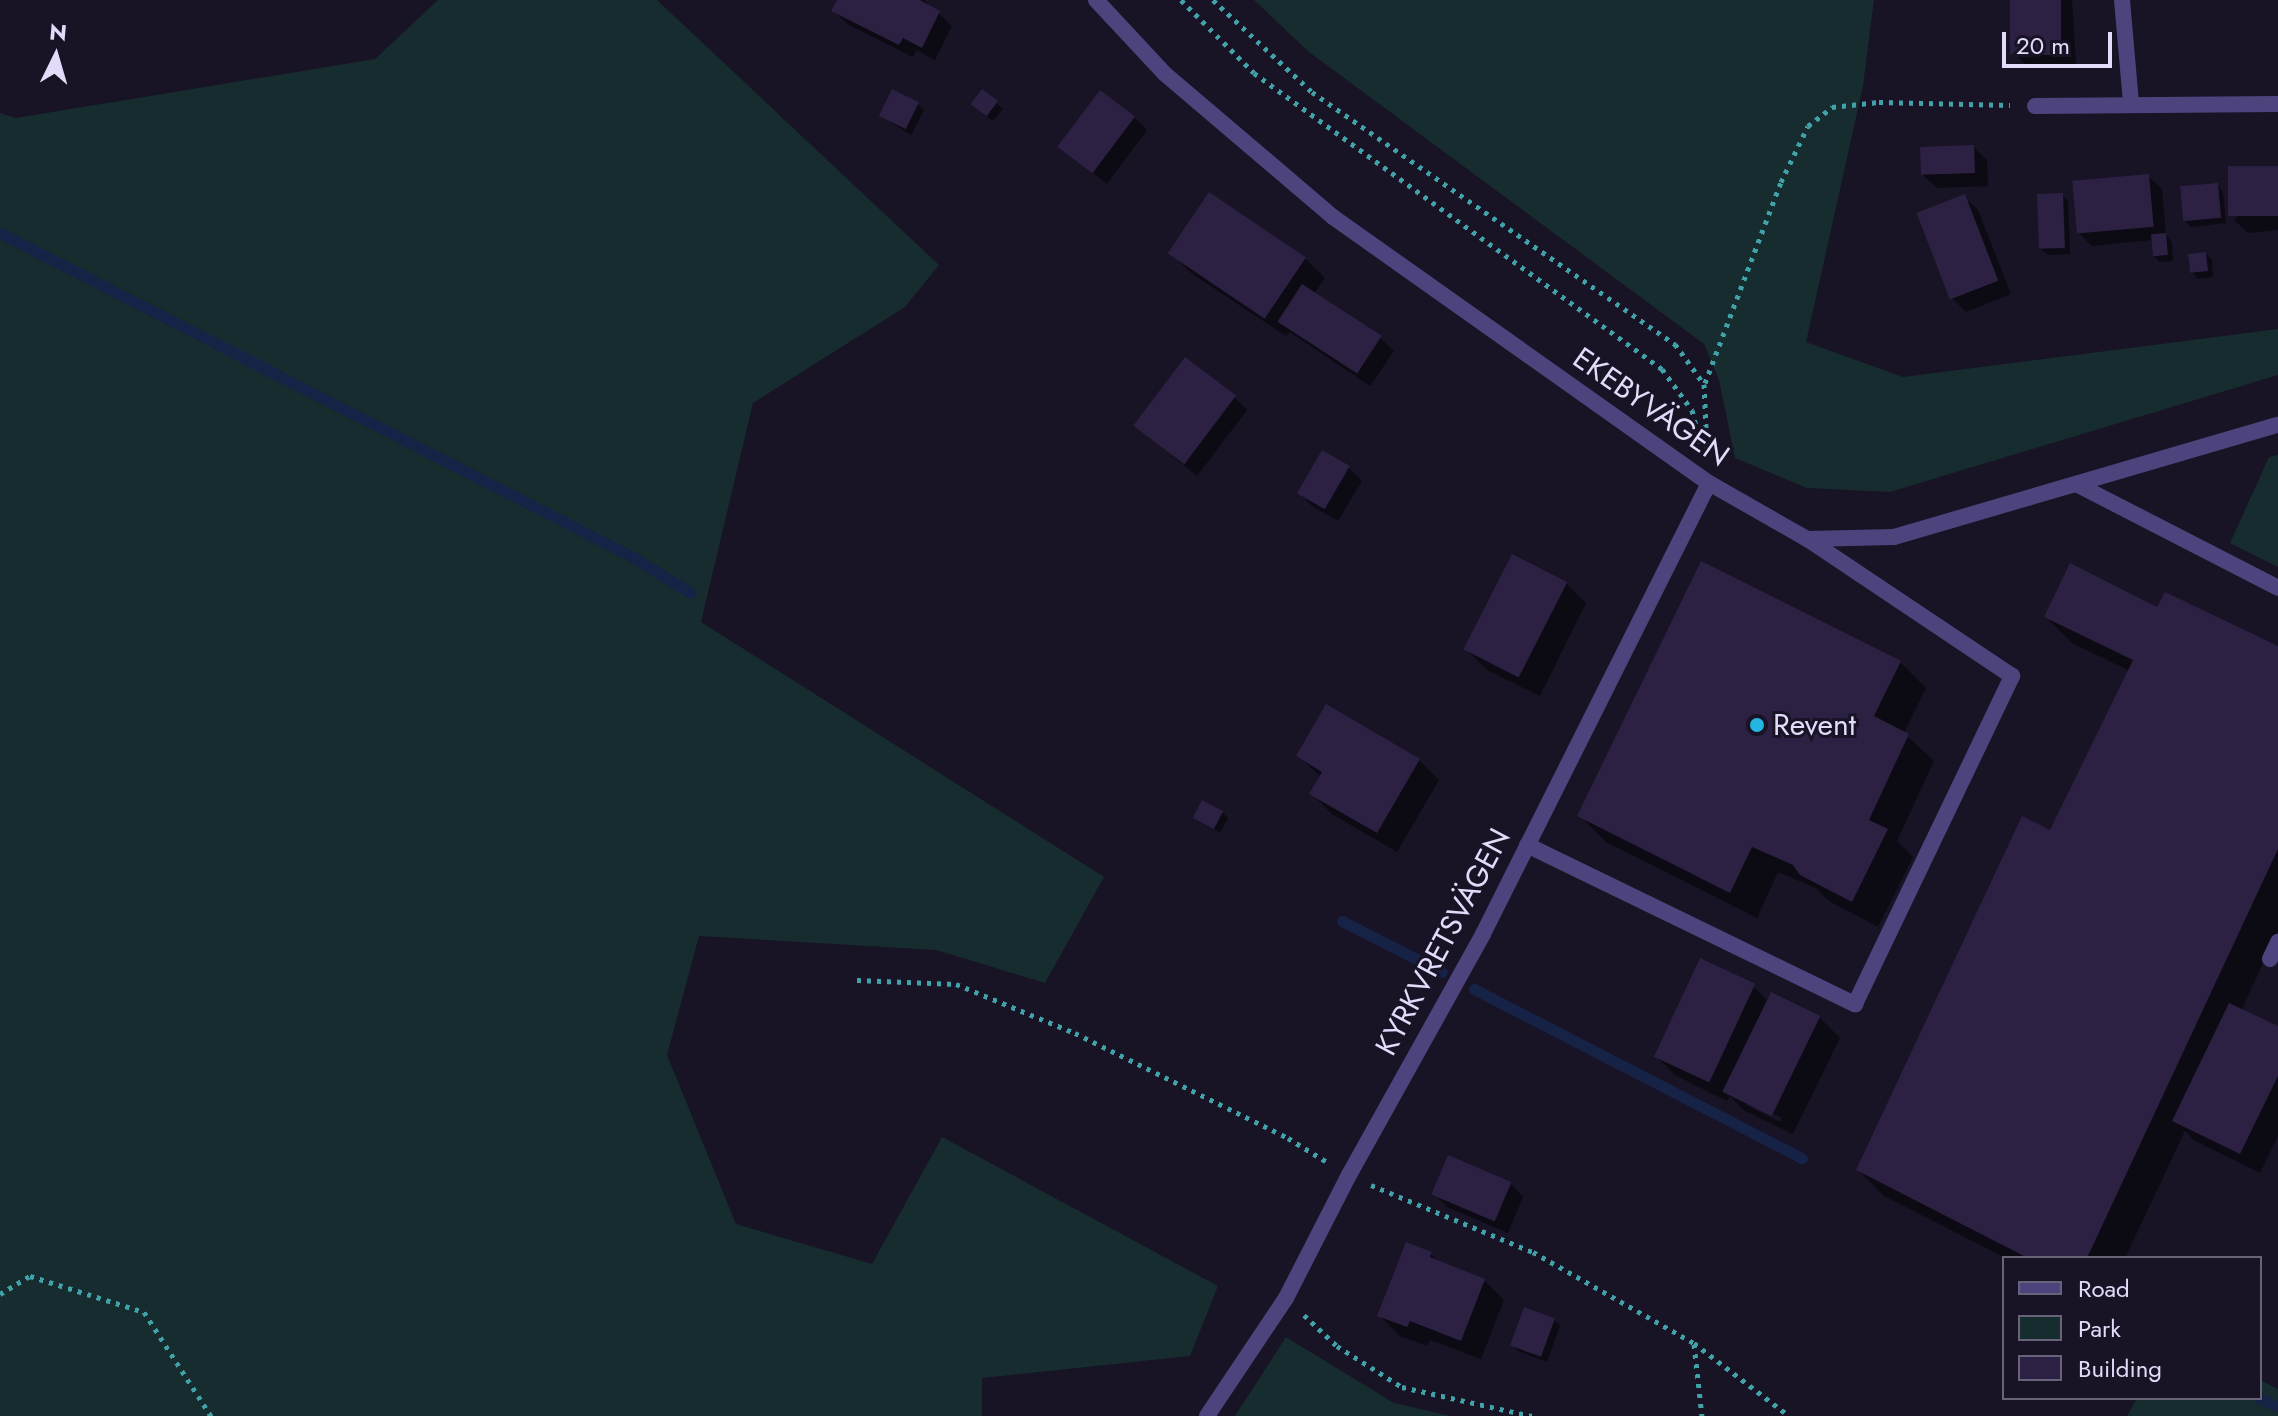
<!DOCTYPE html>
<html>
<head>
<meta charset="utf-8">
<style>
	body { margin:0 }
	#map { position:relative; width:2278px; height:1416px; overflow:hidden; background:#181325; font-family:Jost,sans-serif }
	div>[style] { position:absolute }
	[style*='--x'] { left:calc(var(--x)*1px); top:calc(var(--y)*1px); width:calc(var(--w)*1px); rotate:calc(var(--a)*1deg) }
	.green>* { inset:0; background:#162c2e }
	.shadow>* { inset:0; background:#0007 }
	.stream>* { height:11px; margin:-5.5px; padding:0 5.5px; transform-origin:5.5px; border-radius:5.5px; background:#162346 }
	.building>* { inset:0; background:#2c2143; transform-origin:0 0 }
	.path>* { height:5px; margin-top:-2.5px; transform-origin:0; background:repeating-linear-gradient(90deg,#41a3a9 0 4px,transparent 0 10px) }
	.lane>* { height:16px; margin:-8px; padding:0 8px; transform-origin:8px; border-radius:8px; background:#4d447d }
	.street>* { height:16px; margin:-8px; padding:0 8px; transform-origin:8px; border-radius:8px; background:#4d447d }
	.dots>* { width:22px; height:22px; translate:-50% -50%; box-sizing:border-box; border:4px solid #181325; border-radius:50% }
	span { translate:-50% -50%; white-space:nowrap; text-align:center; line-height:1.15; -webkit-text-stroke:6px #181325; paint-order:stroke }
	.street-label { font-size:30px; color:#e2dbfa }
	.poi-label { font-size:30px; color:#e2dbfa }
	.left { translate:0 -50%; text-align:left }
	.legend { position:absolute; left:2002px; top:1256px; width:260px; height:144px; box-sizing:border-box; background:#181325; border:2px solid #69637a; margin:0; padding:10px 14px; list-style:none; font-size:24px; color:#e2dbfa }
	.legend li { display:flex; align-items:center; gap:16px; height:40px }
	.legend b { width:40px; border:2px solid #69637a }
	.north { position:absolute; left:16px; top:16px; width:80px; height:80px; -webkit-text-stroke:6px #181325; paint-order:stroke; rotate:5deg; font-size:22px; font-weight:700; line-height:32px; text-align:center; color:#e2dbfa }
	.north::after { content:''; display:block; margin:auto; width:28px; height:36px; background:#e2dbfa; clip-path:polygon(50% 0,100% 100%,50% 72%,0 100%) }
	.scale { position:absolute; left:2002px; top:32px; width:110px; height:36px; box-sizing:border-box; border:4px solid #e2dbfa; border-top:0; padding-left:10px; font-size:24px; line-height:28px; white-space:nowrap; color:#e2dbfa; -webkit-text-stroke:6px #181325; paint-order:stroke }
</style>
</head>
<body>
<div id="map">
	<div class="green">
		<div style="clip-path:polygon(438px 0,657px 0,939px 265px,905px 307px,753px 403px,701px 622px,1104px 877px,1045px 983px,936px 950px,699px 936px,667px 1055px,736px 1224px,872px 1264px,942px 1137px,1218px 1286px,1190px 1356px,982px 1378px,982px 1416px,0 1416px,0 113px,16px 118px,375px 59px)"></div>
		<div style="clip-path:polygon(1254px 0,1874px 0,1863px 86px,1806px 342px,1903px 377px,2278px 329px,2278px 375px,1890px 492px,1807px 488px,1735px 458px,1719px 380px,1704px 344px,1309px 52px)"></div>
		<div style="clip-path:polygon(2278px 455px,2278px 567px,2230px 543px,2269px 457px)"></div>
		<div style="clip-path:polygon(1286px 1337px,1394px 1403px,1451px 1416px,1235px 1416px)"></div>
		<div style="clip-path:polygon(2260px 1380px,2278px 1389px,2278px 1416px,2127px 1416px,2137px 1398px,2260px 1398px)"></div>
	</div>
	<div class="shadow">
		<div style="clip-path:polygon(839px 0,924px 0,952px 26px,935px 60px,916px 50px,913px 57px,847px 24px,834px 11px)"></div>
		<div style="clip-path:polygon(2012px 0,2072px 0,2076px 64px,2028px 67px,2015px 54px)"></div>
		<div style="clip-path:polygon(982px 91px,1003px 109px,993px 121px,979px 110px)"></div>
		<div style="clip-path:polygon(918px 104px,924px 110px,911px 135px,881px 116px)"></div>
		<div style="clip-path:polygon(1134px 117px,1147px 130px,1107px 184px,1061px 147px)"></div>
		<div style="clip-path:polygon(1973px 147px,1987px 160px,1988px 186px,1937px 188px,1923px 175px)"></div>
		<div style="clip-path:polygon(2278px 168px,2278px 230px,2248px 233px,2234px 220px)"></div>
		<div style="clip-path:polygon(2148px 176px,2162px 189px,2166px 235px,2172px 242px,2173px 261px,2160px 262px,2154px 256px,2153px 240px,2092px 246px,2079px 233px)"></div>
		<div style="clip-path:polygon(2217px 185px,2223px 192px,2226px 223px,2191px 227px,2184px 220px)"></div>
		<div style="clip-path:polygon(2062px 195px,2068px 201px,2070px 254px,2048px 255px,2041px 249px)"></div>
		<div style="clip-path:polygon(1964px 197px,1978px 210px,2011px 294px,1966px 312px,1953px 299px)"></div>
		<div style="clip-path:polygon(1171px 253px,1305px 258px,1325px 278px,1314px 294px,1380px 338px,1394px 351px,1370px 386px,1290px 332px,1286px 336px,1191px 273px)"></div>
		<div style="clip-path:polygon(2206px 254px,2212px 260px,2213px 277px,2198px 279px,2192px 272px)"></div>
		<div style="clip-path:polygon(1234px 397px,1247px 410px,1197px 476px,1135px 425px)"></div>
		<div style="clip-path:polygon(1349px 468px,1362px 481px,1338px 521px,1312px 506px,1299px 492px)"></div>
		<div style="clip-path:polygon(1566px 583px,1586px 603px,1540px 696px,1487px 670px,1467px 650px)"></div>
		<div style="clip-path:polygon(2158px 609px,2278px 648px,2278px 931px,2241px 1011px,2278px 1029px,2278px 1136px,2260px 1173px,2195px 1141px,2185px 1131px,2125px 1258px,2006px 1258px,1884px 1196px,1858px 1170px,2051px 833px,2130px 671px,2072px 643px,2046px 617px)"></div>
		<div style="clip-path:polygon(1900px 662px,1926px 688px,1904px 733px,1934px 761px,1897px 841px,1913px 857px,1878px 927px,1829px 901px,1816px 888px,1778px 872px,1757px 918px,1606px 842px,1580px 816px)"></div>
		<div style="clip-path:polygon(1298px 755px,1419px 760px,1439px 780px,1397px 852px,1332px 814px,1312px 794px,1321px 777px)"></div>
		<div style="clip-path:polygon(1222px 812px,1228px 818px,1220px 833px,1195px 817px)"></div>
		<div style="clip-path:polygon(evenodd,1753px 986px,1769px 1002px,1820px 1018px,1840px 1038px,1793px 1134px,1745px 1111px,1730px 1096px,1727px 1101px,1675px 1075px,1655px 1055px,1753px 986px,1746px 1101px,1782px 1118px,1780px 1122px,1746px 1105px,1746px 1101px)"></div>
		<div style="clip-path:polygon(1510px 1183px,1523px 1197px,1508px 1233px,1447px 1207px,1434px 1194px)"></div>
		<div style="clip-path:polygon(1431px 1254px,1441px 1264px,1484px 1280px,1504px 1300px,1481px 1359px,1430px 1340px,1427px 1346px,1400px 1336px,1380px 1316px)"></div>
		<div style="clip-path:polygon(1554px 1320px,1560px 1326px,1547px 1362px,1518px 1351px,1512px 1345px)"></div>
	</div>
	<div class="stream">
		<div style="--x:0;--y:233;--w:709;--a:27.11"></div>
		<div style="--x:631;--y:556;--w:70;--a:31.7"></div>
		<div style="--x:1342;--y:921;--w:112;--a:27"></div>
		<div style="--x:1474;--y:989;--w:369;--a:27.3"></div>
		<div style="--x:2259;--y:1398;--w:21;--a:25"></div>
	</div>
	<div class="building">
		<div style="clip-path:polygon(837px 0,920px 0,940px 11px,922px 48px,903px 38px,899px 45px,831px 11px)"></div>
		<div style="left:2010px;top:0;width:51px;height:55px"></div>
		<div style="left:892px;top:89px;width:30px;height:30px;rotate:26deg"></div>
		<div style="left:982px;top:89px;width:20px;height:19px;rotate:37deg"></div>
		<div style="left:1100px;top:90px;width:44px;height:71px;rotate:37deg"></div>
		<div style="left:1974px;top:145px;width:28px;height:54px;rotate:88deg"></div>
		<div style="left:2278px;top:166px;width:50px;height:50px;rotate:90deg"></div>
		<div style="left:2149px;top:174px;width:53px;height:77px;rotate:85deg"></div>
		<div style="left:2218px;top:183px;width:35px;height:38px;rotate:85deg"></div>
		<div style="left:1209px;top:192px;width:117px;height:74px;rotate:34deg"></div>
		<div style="left:2063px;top:193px;width:55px;height:26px;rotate:88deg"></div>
		<div style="left:1965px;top:194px;width:93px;height:52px;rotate:69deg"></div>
		<div style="left:2166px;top:233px;width:22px;height:15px;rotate:85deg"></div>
		<div style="left:2206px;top:252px;width:19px;height:18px;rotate:84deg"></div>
		<div style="left:1302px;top:284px;width:95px;height:45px;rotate:33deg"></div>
		<div style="left:1185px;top:357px;width:64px;height:86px;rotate:37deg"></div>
		<div style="left:1322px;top:450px;width:32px;height:50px;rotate:30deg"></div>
		<div style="left:1512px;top:554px;width:62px;height:107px;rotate:27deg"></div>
		<div style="clip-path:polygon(1701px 561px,1901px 661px,1874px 716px,1909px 734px,1869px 820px,1888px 829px,1852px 902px,1800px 875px,1793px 865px,1752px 847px,1730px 893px,1577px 816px)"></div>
		<div style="clip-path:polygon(2070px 563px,2157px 607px,2165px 592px,2278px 646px,2278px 849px,2087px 1258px,2028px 1258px,1856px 1170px,2022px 816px,2050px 830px,2133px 660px,2044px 617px)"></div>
		<div style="clip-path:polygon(1326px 704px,1420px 759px,1377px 833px,1309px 794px,1322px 772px,1296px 756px)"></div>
		<div style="left:1202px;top:800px;width:24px;height:20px;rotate:28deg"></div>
		<div style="left:1700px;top:958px;width:61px;height:109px;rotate:25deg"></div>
		<div style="left:1771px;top:992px;width:55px;height:111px;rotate:26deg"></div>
		<div style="clip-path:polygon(2229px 1003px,2278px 1026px,2278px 1076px,2240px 1154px,2172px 1121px)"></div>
		<div style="left:1448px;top:1155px;width:69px;height:43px;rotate:23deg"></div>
		<div style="clip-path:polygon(1406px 1242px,1432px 1252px,1430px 1257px,1485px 1279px,1461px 1341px,1410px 1321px,1407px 1327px,1377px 1316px)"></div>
		<div style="left:1524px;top:1307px;width:33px;height:41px;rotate:20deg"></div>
	</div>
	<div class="path">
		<div style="--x:1181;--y:0;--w:103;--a:45"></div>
		<div style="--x:1254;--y:73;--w:504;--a:35.96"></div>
		<div style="--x:1662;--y:369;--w:51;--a:53.8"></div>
		<div style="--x:1692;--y:410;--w:34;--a:76"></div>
		<div style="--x:1213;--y:0;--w:135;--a:42.9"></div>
		<div style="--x:1312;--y:92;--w:442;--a:34.8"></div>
		<div style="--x:1675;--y:344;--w:49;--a:54.1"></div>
		<div style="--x:1704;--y:384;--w:66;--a:87.4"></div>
		<div style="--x:1705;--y:383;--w:215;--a:-69.3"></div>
		<div style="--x:1781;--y:182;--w:62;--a:-64.3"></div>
		<div style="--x:1808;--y:126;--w:31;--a:-38"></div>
		<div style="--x:1832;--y:107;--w:47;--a:-6.1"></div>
		<div style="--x:1879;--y:102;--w:131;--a:1.3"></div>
		<div style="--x:857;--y:980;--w:99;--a:2.3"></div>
		<div style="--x:956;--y:984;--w:129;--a:22.4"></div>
		<div style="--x:1075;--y:1033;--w:237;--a:26.2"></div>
		<div style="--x:1288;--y:1138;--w:46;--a:31.6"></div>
		<div style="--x:1371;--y:1185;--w:175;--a:22.5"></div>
		<div style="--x:1533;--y:1252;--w:185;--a:29.5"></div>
		<div style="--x:1694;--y:1343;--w:120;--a:37.5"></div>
		<div style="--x:0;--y:1294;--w:35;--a:-31"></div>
		<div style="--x:30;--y:1276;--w:120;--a:17.5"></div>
		<div style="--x:144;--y:1312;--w:124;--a:57.2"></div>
		<div style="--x:1304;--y:1315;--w:45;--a:43.2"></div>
		<div style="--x:1337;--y:1346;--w:77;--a:32.2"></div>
		<div style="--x:1402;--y:1387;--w:133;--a:12.6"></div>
		<div style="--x:1694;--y:1344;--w:72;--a:83.7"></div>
	</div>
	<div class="lane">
		<div style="--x:2078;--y:485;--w:225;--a:27.2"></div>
		<div style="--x:1527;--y:845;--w:365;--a:25.9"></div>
		<div style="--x:1855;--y:1004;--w:364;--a:-64.4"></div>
		<div style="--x:2012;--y:676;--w:247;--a:-146.2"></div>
		<div style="--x:2270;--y:959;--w:19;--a:-65"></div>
	</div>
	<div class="street">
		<div style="--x:1096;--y:0;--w:101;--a:47"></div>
		<div style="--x:1165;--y:74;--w:221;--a:40.4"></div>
		<div style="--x:1333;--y:217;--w:461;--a:35.3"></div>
		<div style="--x:1709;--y:483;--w:113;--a:29.7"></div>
		<div style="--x:1807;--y:539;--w:87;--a:-1.3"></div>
		<div style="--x:1894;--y:537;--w:400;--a:-16.3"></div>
		<div style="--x:2122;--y:0;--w:103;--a:85"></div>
		<div style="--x:2035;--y:106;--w:243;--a:-0.5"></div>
		<div style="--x:1207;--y:1416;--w:142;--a:-56.2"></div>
		<div style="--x:1286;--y:1298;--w:138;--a:-62.9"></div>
		<div style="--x:1349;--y:1175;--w:276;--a:-60.9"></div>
		<div style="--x:1483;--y:934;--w:504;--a:-63.38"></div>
	</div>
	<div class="dots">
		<div style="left:1757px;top:725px;background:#22b6e0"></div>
	</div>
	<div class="street-label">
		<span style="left:1651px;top:407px;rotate:35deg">EKEBYVÄGEN</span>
		<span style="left:1443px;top:942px;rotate:-62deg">KYRKVRETSVÄGEN</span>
	</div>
	<div class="poi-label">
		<span class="left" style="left:1773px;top:725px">Revent</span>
	</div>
	<ul class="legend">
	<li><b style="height:10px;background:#4d447d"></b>Road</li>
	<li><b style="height:22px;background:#162c2e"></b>Park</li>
	<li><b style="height:22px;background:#2c2143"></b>Building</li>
	</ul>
	<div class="north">N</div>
	<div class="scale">20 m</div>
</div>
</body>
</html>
